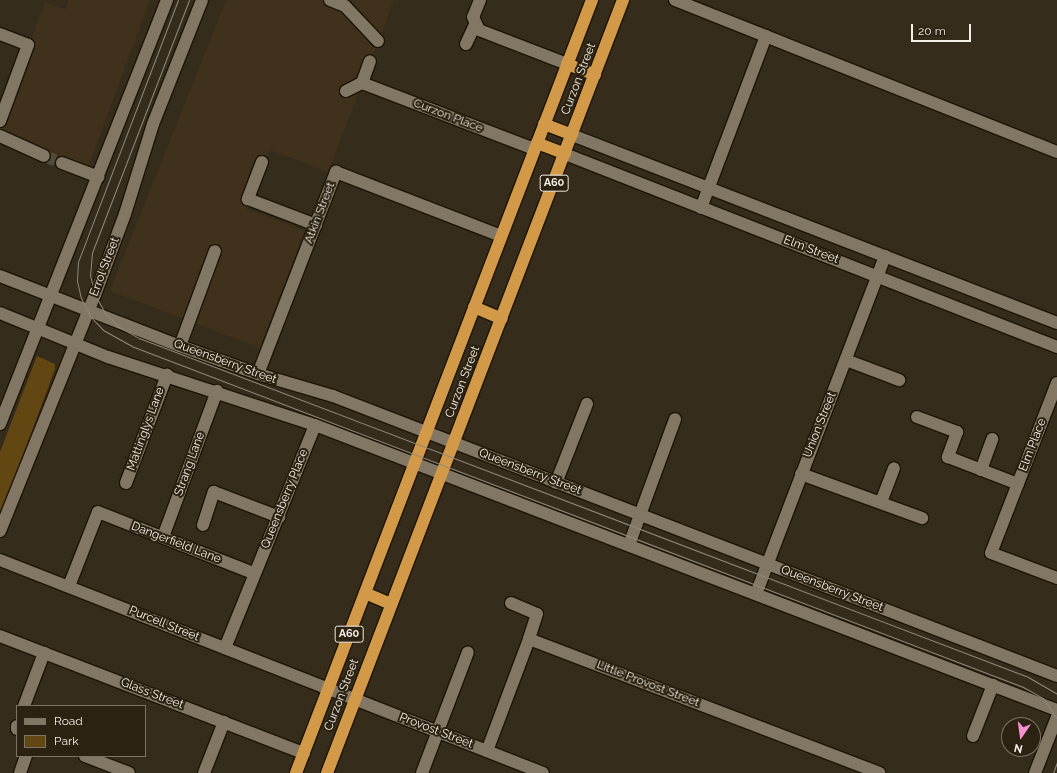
<!DOCTYPE html>
<html>
<head>
<meta charset="utf-8">
<style>
	body { margin:0 }
	#map { position:relative; width:1057px; height:773px; overflow:hidden; background:#362c1c; font-family:Raleway,sans-serif }
	div>[style] { position:absolute }
	[style*='--x'] { left:calc(var(--x)*1px); top:calc(var(--y)*1px); width:calc(var(--w)*1px); rotate:calc(var(--a)*1deg) }
	.built>* { inset:0; background:#3f311b }
	.green>* { inset:0; background:#634712 }
	.minor-tunnel>* { height:12px; margin-top:-6px; transform-origin:0; background:repeating-linear-gradient(90deg,#52493a 0 12px,transparent 0 18px) }
	.roads { filter:drop-shadow(1px 0 #1d1405) drop-shadow(-1px 0 #1d1405) drop-shadow(0 1px #1d1405) drop-shadow(0 -1px #1d1405) }
	.minor>* { height:12px; margin:-6px; padding:0 6px; transform-origin:6px; border-radius:6px; background:#827664 }
	.highway>* { height:12px; margin:-6px; padding:0 6px; transform-origin:6px; border-radius:6px; background:#d29949 }
	.tram>* { height:1px; margin:-0.5px; padding:0 0.5px; transform-origin:0.5px; border-radius:0.5px; background:#91897c }
	span { translate:-50% -50%; white-space:nowrap; text-align:center; line-height:1.15; -webkit-text-stroke:4px #2c2212; paint-order:stroke }
	.shield-label span { padding:1px 3px; background:#2c2212; border:1px solid; border-radius:3px; -webkit-text-stroke-width:0 }
	.shield-label { font-size:11px; color:#f4eee4; font-weight:700 }
	.street-label { font-size:12px; color:#f4eee4 }
	.legend { position:absolute; left:16px; top:705px; width:130px; height:52px; box-sizing:border-box; background:#2c2212; border:1px solid #7c7466; margin:0; padding:5px 7px; list-style:none; font-size:12px; color:#f4eee4 }
	.legend li { display:flex; align-items:center; gap:8px; height:20px }
	.legend b { width:20px; border:1px solid #7c7466 }
	.north { position:absolute; left:1001px; top:717px; width:40px; height:40px; box-sizing:border-box; background:#2c2212; border:1px solid #7c7466; border-radius:50%; rotate:193deg; font-size:11px; font-weight:700; line-height:16px; text-align:center; color:#f4eee4 }
	.north::after { content:''; display:block; margin:auto; width:14px; height:18px; background:#f690d0; clip-path:polygon(50% 0,100% 100%,50% 72%,0 100%) }
	.scale { position:absolute; left:911px; top:24px; width:60px; height:18px; box-sizing:border-box; border:2px solid #f4eee4; border-top:0; padding-left:5px; font-size:12px; line-height:14px; white-space:nowrap; color:#f4eee4; -webkit-text-stroke:3px #2c2212; paint-order:stroke }
</style>
</head>
<body>
<div id="map">
	<div class="built">
		<div style="clip-path:polygon(69px 0,150px 0,87px 170px,0 140px,0 121px,45px 2px,65px 9px)"></div>
		<div style="clip-path:polygon(226px 0,394px 0,328px 172px,270px 150px,247px 209px,305px 231px,260px 348px,110px 291px)"></div>
	</div>
	<div class="green">
		<div style="clip-path:polygon(37px 356px,55px 364px,55px 369px,0 517px,0 452px)"></div>
	</div>
	<div class="minor-tunnel">
		<div style="--x:44;--y:156;--w:19;--a:21"></div>
	</div>
	<div class="roads">
		<div class="minor">
			<div style="--x:330;--y:0;--w:16;--a:22"></div>
			<div style="--x:345;--y:6;--w:48;--a:46.7"></div>
			<div style="--x:480;--y:0;--w:18;--a:112"></div>
			<div style="--x:473;--y:17;--w:14;--a:65"></div>
			<div style="--x:479;--y:30;--w:94;--a:21.1"></div>
			<div style="--x:675;--y:0;--w:411;--a:21.7"></div>
			<div style="--x:0;--y:34;--w:30;--a:21"></div>
			<div style="--x:28;--y:45;--w:81;--a:110.2"></div>
			<div style="--x:466;--y:44;--w:21;--a:-65"></div>
			<div style="--x:362;--y:83;--w:184;--a:21"></div>
			<div style="--x:346;--y:91;--w:18;--a:-27"></div>
			<div style="--x:362;--y:83;--w:23;--a:-70"></div>
			<div style="--x:572;--y:135;--w:520;--a:21.19"></div>
			<div style="--x:0;--y:136;--w:48;--a:24.4"></div>
			<div style="--x:565;--y:154;--w:529;--a:21.42"></div>
			<div style="--x:262;--y:162;--w:40;--a:111"></div>
			<div style="--x:248;--y:199;--w:73;--a:20.9"></div>
			<div style="--x:62;--y:163;--w:39;--a:21"></div>
			<div style="--x:701;--y:208;--w:184;--a:-69.3"></div>
			<div style="--x:0;--y:276;--w:193;--a:21.3"></div>
			<div style="--x:180;--y:346;--w:83;--a:19.7"></div>
			<div style="--x:258;--y:374;--w:78;--a:16.3"></div>
			<div style="--x:333;--y:396;--w:776;--a:21.14"></div>
			<div style="--x:0;--y:313;--w:117;--a:22.2"></div>
			<div style="--x:108;--y:357;--w:218;--a:18.2"></div>
			<div style="--x:315;--y:425;--w:795;--a:21.01"></div>
			<div style="--x:180;--y:346;--w:101;--a:-69.8"></div>
			<div style="--x:846;--y:360;--w:57;--a:20.7"></div>
			<div style="--x:258;--y:374;--w:217;--a:-68.9"></div>
			<div style="--x:336;--y:172;--w:177;--a:21.2"></div>
			<div style="--x:1057;--y:383;--w:182;--a:111.2"></div>
			<div style="--x:991;--y:553;--w:71;--a:20.7"></div>
			<div style="--x:917;--y:417;--w:43;--a:20.6"></div>
			<div style="--x:957;--y:432;--w:27;--a:110"></div>
			<div style="--x:948;--y:457;--w:75;--a:21.1"></div>
			<div style="--x:0;--y:424;--w:456;--a:-68.5"></div>
			<div style="--x:981;--y:470;--w:33;--a:-70"></div>
			<div style="--x:801;--y:474;--w:129;--a:20"></div>
			<div style="--x:126;--y:483;--w:116;--a:-69.2"></div>
			<div style="--x:556;--y:483;--w:85;--a:-68.6"></div>
			<div style="--x:881;--y:502;--w:36;--a:-69"></div>
			<div style="--x:203;--y:525;--w:35;--a:-72"></div>
			<div style="--x:214;--y:492;--w:70;--a:21"></div>
			<div style="--x:0;--y:531;--w:254;--a:-68.1"></div>
			<div style="--x:95;--y:295;--w:86;--a:-69.7"></div>
			<div style="--x:125;--y:214;--w:94;--a:-72.7"></div>
			<div style="--x:153;--y:124;--w:133;--a:-68.4"></div>
			<div style="--x:163;--y:537;--w:156;--a:-69.7"></div>
			<div style="--x:629;--y:545;--w:134;--a:-69.9"></div>
			<div style="--x:0;--y:560;--w:583;--a:21.42"></div>
			<div style="--x:69;--y:586;--w:79;--a:-68.6"></div>
			<div style="--x:98;--y:512;--w:167;--a:21.5"></div>
			<div style="--x:756;--y:594;--w:362;--a:-69.1"></div>
			<div style="--x:511;--y:603;--w:28;--a:23"></div>
			<div style="--x:537;--y:614;--w:26;--a:108"></div>
			<div style="--x:0;--y:636;--w:326;--a:21.1"></div>
			<div style="--x:225;--y:648;--w:240;--a:-68"></div>
			<div style="--x:24;--y:706;--w:57;--a:-69.3"></div>
			<div style="--x:17;--y:726;--w:3;--a:90"></div>
			<div style="--x:973;--y:736;--w:55;--a:-68.6"></div>
			<div style="--x:487;--y:751;--w:120;--a:-69.4"></div>
			<div style="--x:529;--y:639;--w:375;--a:20.9"></div>
			<div style="--x:85;--y:756;--w:47;--a:21.1"></div>
			<div style="--x:20;--y:773;--w:18;--a:-71"></div>
			<div style="--x:204;--y:773;--w:55;--a:-68.6"></div>
			<div style="--x:422;--y:773;--w:129;--a:-69.2"></div>
			<div style="--x:1035;--y:773;--w:60;--a:-68.6"></div>
		</div>
		<div class="highway">
			<div style="--x:567;--y:64;--w:30;--a:21"></div>
			<div style="--x:544;--y:124;--w:30;--a:21"></div>
			<div style="--x:537;--y:143;--w:30;--a:21"></div>
			<div style="--x:474;--y:307;--w:30;--a:23"></div>
			<div style="--x:365;--y:593;--w:28;--a:23"></div>
			<div style="--x:296;--y:773;--w:828;--a:-69.05"></div>
			<div style="--x:327;--y:773;--w:828;--a:-69.05"></div>
		</div>
	</div>
	<div class="tram">
		<div style="--x:178;--y:0;--w:280;--a:110.9"></div>
		<div style="--x:78;--y:262;--w:19;--a:93"></div>
		<div style="--x:77;--y:281;--w:17;--a:77"></div>
		<div style="--x:81;--y:298;--w:20;--a:63"></div>
		<div style="--x:90;--y:316;--w:19;--a:47"></div>
		<div style="--x:103;--y:330;--w:35;--a:29"></div>
		<div style="--x:134;--y:347;--w:952;--a:20.93"></div>
		<div style="--x:1023;--y:687;--w:23;--a:29"></div>
		<div style="--x:1043;--y:698;--w:25;--a:56"></div>
		<div style="--x:189;--y:0;--w:271;--a:111"></div>
		<div style="--x:92;--y:253;--w:22;--a:95"></div>
		<div style="--x:90;--y:275;--w:21;--a:76"></div>
		<div style="--x:95;--y:295;--w:21;--a:61"></div>
		<div style="--x:105;--y:313;--w:20;--a:45"></div>
		<div style="--x:119;--y:327;--w:23;--a:29"></div>
		<div style="--x:139;--y:338;--w:951;--a:20.87"></div>
		<div style="--x:1028;--y:677;--w:34;--a:30"></div>
		<div style="--x:1053;--y:773;--w:12;--a:-70"></div>
	</div>
	<div class="shield-label">
		<span style="left:554px;top:183px">A60</span>
		<span style="left:349px;top:634px">A60</span>
	</div>
	<div class="street-label">
		<span style="left:579px;top:79px;rotate:-69deg">Curzon Street</span>
		<span style="left:448px;top:116px;rotate:21deg">Curzon Place</span>
		<span style="left:320px;top:213px;rotate:-69deg">Atkin Street</span>
		<span style="left:811px;top:250px;rotate:21deg">Elm Street</span>
		<span style="left:105px;top:267px;rotate:-69deg">Errol Street</span>
		<span style="left:225px;top:362px;rotate:20deg">Queensberry Street</span>
		<span style="left:463px;top:382px;rotate:-69deg">Curzon Street</span>
		<span style="left:820px;top:425px;rotate:-68deg">Union Street</span>
		<span style="left:146px;top:429px;rotate:-70deg">Mattinglys Lane</span>
		<span style="left:1033px;top:445px;rotate:-69deg">Elm Place</span>
		<span style="left:190px;top:464px;rotate:-70deg">Strang Lane</span>
		<span style="left:530px;top:472px;rotate:21deg">Queensberry Street</span>
		<span style="left:285px;top:499px;rotate:-68deg">Queensberry Place</span>
		<span style="left:176px;top:543px;rotate:21deg">Dangerfield Lane</span>
		<span style="left:832px;top:589px;rotate:21deg">Queensberry Street</span>
		<span style="left:164px;top:624px;rotate:22deg">Purcell Street</span>
		<span style="left:648px;top:684px;rotate:21deg">Little Provost Street</span>
		<span style="left:152px;top:694px;rotate:21deg">Glass Street</span>
		<span style="left:342px;top:695px;rotate:-69deg">Curzon Street</span>
		<span style="left:436px;top:731px;rotate:21deg">Provost Street</span>
	</div>
	<ul class="legend">
	<li><b style="height:5px;background:#827664"></b>Road</li>
	<li><b style="height:11px;background:#634712"></b>Park</li>
	</ul>
	<div class="north">N</div>
	<div class="scale">20 m</div>
</div>
</body>
</html>
